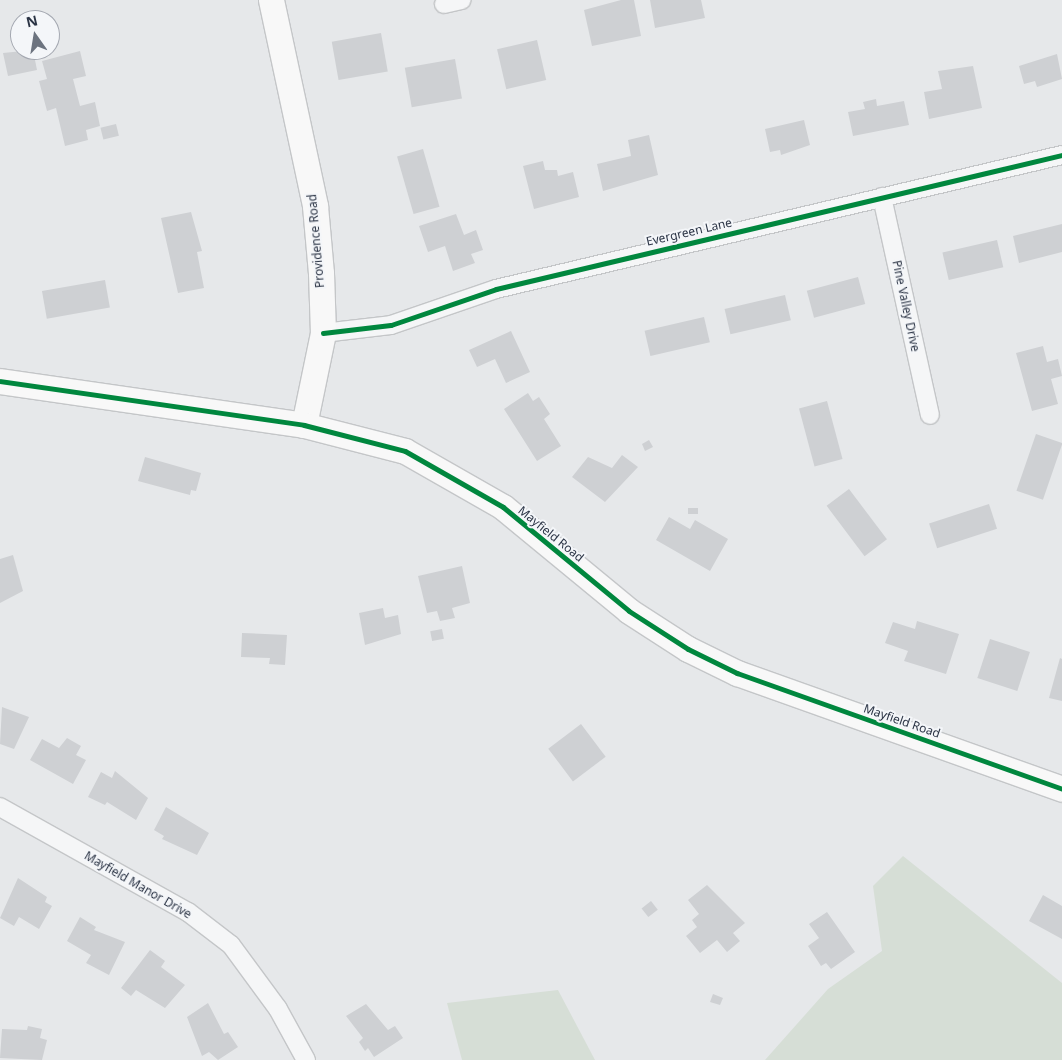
<!DOCTYPE html>
<html>
<head>
<meta charset="utf-8">
<style>
	body { margin:0 }
	#map { position:relative; width:1062px; height:1060px; overflow:hidden; background:#e6e8ea; font-family:"Noto Sans",sans-serif }
	div>[style] { position:absolute }
	[style*='--x'] { left:calc(var(--x)*1px); top:calc(var(--y)*1px); width:calc(var(--w)*1px); rotate:calc(var(--a)*1deg) }
	.green>* { inset:0; background:#d6ded6 }
	.building>* { inset:0; background:#ced0d3; transform-origin:0 0 }
	.roads { filter:drop-shadow(1px 0 #c4c6c8) drop-shadow(-1px 0 #c4c6c8) drop-shadow(0 1px #c4c6c8) drop-shadow(0 -1px #c4c6c8) }
	.street>* { height:18px; margin:-9px; padding:0 9px; transform-origin:9px; border-radius:9px; background:#f5f6f7 }
	.secondary>* { height:25px; margin:-12.5px; padding:0 12.5px; transform-origin:12.5px; border-radius:12.5px; background:#f8f8f8 }
	.cycleway>* { height:5px; margin:-2.5px; padding:0 2.5px; transform-origin:2.5px; border-radius:2.5px; background:#00873e }
	span { translate:-50% -50%; white-space:nowrap; text-align:center; line-height:1.15; -webkit-text-stroke:4px #f4f6f9; paint-order:stroke }
	.street-label { font-size:12px; color:#2b3445 }
	.north { position:absolute; left:10px; top:10px; width:50px; height:50px; box-sizing:border-box; background:#f4f6f9; border:1px solid #a4a8b1; border-radius:50%; rotate:347deg; font-size:14px; font-weight:700; line-height:20px; text-align:center; color:#2b3445 }
	.north::after { content:''; display:block; margin:auto; width:18px; height:22px; background:#6c737f; clip-path:polygon(50% 0,100% 100%,50% 72%,0 100%) }
</style>
</head>
<body>
<div id="map">
	<div class="green">
		<div style="clip-path:polygon(903px 856px,1062px 983px,1062px 1060px,765px 1060px,828px 989px,882px 951px,873px 886px)"></div>
		<div style="clip-path:polygon(558px 990px,595px 1060px,462px 1060px,447px 1003px)"></div>
	</div>
	<div class="building">
		<div style="clip-path:polygon(621px 0,634px 0,641px 36px,592px 46px,584px 10px)"></div>
		<div style="clip-path:polygon(650px 0,701px 0,705px 18px,655px 28px)"></div>
		<div style="left:381px;top:33px;width:39px;height:50px;rotate:80deg"></div>
		<div style="left:537px;top:40px;width:41px;height:41px;rotate:77deg"></div>
		<div style="clip-path:polygon(33px 50px,37px 70px,8px 76px,3px 53px)"></div>
		<div style="clip-path:polygon(80px 51px,86px 76px,73px 79px,80px 106px,95px 102px,100px 126px,86px 130px,88px 140px,65px 146px,56px 108px,47px 111px,39px 81px,47px 79px,42px 61px)"></div>
		<div style="clip-path:polygon(1057px 54px,1062px 79px,1037px 87px,1035px 81px,1024px 84px,1019px 66px)"></div>
		<div style="left:455px;top:59px;width:40px;height:51px;rotate:80deg"></div>
		<div style="clip-path:polygon(973px 66px,982px 108px,929px 119px,924px 92px,942px 89px,938px 71px)"></div>
		<div style="clip-path:polygon(876px 99px,877px 106px,904px 101px,909px 125px,853px 136px,848px 112px,865px 109px,863px 102px)"></div>
		<div style="clip-path:polygon(804px 120px,810px 145px,781px 155px,780px 150px,770px 152px,765px 129px)"></div>
		<div style="left:116px;top:124px;width:12px;height:16px;rotate:76deg"></div>
		<div style="clip-path:polygon(649px 135px,658px 175px,603px 191px,597px 164px,631px 156px,628px 140px)"></div>
		<div style="left:423px;top:149px;width:60px;height:27px;rotate:74deg"></div>
		<div style="clip-path:polygon(543px 161px,545px 170px,557px 170px,558px 176px,573px 172px,579px 197px,534px 209px,523px 166px)"></div>
		<div style="clip-path:polygon(191px 212px,202px 251px,197px 252px,204px 288px,178px 293px,161px 218px)"></div>
		<div style="clip-path:polygon(456px 214px,464px 235px,476px 230px,483px 250px,471px 254px,475px 263px,453px 271px,445px 246px,428px 252px,419px 226px)"></div>
		<div style="clip-path:polygon(1062px 224px,1062px 252px,1019px 263px,1013px 236px)"></div>
		<div style="left:997px;top:240px;width:28px;height:56px;rotate:77deg"></div>
		<div style="left:858px;top:277px;width:28px;height:53px;rotate:75deg"></div>
		<div style="left:105px;top:280px;width:28px;height:64px;rotate:80deg"></div>
		<div style="left:785px;top:295px;width:26px;height:62px;rotate:77deg"></div>
		<div style="left:704px;top:317px;width:26px;height:61px;rotate:77deg"></div>
		<div style="clip-path:polygon(511px 331px,530px 372px,506px 383px,495px 359px,477px 367px,469px 350px)"></div>
		<div style="clip-path:polygon(1043px 346px,1047px 362px,1058px 359px,1062px 376px,1051px 379px,1058px 404px,1032px 411px,1016px 353px)"></div>
		<div style="clip-path:polygon(528px 393px,533px 401px,539px 397px,550px 414px,544px 419px,561px 446px,537px 461px,504px 409px)"></div>
		<div style="left:827px;top:401px;width:60px;height:29px;rotate:75deg"></div>
		<div style="left:1036px;top:434px;width:28px;height:60px;rotate:19deg"></div>
		<div style="clip-path:polygon(649px 440px,653px 447px,645px 451px,642px 444px)"></div>
		<div style="clip-path:polygon(622px 455px,638px 467px,605px 502px,572px 477px,588px 457px,612px 468px)"></div>
		<div style="clip-path:polygon(145px 457px,201px 473px,196px 491px,191px 490px,190px 495px,138px 481px)"></div>
		<div style="left:849px;top:489px;width:63px;height:28px;rotate:53deg"></div>
		<div style="left:989px;top:504px;width:26px;height:63px;rotate:72deg"></div>
		<div style="left:688px;top:508px;width:10px;height:6px"></div>
		<div style="clip-path:polygon(669px 517px,690px 529px,695px 520px,728px 539px,710px 571px,656px 540px)"></div>
		<div style="clip-path:polygon(13px 555px,23px 591px,0 603px,0 559px)"></div>
		<div style="clip-path:polygon(462px 566px,470px 603px,452px 608px,455px 618px,440px 621px,437px 611px,427px 613px,418px 576px)"></div>
		<div style="clip-path:polygon(383px 608px,385px 618px,398px 615px,401px 634px,365px 645px,359px 613px)"></div>
		<div style="clip-path:polygon(917px 621px,959px 634px,946px 674px,904px 661px,908px 651px,885px 643px,893px 622px,915px 629px)"></div>
		<div style="left:442px;top:629px;width:10px;height:12px;rotate:79deg"></div>
		<div style="clip-path:polygon(242px 633px,287px 635px,285px 665px,269px 664px,270px 658px,241px 657px)"></div>
		<div style="left:990px;top:639px;width:42px;height:41px;rotate:18deg"></div>
		<div style="clip-path:polygon(1060px 658px,1062px 659px,1062px 701px,1049px 698px)"></div>
		<div style="clip-path:polygon(2px 707px,29px 717px,14px 749px,0 744px)"></div>
		<div style="left:581px;top:724px;width:41px;height:41px;rotate:53deg"></div>
		<div style="clip-path:polygon(67px 738px,81px 746px,76px 755px,86px 760px,73px 784px,30px 760px,42px 739px,59px 748px)"></div>
		<div style="clip-path:polygon(115px 771px,148px 798px,136px 820px,107px 802px,105px 805px,88px 797px,101px 772px,112px 778px)"></div>
		<div style="clip-path:polygon(166px 807px,209px 833px,197px 855px,162px 839px,164px 836px,154px 830px)"></div>
		<div style="clip-path:polygon(18px 878px,47px 897px,45px 902px,52px 906px,39px 929px,19px 917px,14px 926px,0 918px)"></div>
		<div style="clip-path:polygon(707px 885px,745px 923px,733px 933px,740px 941px,727px 952px,717px 940px,700px 953px,686px 936px,697px 927px,692px 920px,699px 914px,688px 900px)"></div>
		<div style="clip-path:polygon(1043px 895px,1062px 906px,1062px 939px,1029px 921px)"></div>
		<div style="left:651px;top:901px;width:11px;height:12px;rotate:52deg"></div>
		<div style="clip-path:polygon(827px 912px,855px 952px,831px 969px,826px 963px,821px 966px,808px 946px,819px 938px,809px 924px)"></div>
		<div style="clip-path:polygon(80px 917px,96px 927px,94px 930px,125px 942px,109px 975px,86px 963px,91px 955px,67px 941px)"></div>
		<div style="clip-path:polygon(150px 950px,165px 961px,161px 967px,185px 985px,165px 1008px,136px 990px,131px 996px,121px 988px)"></div>
		<div style="clip-path:polygon(713px 994px,723px 998px,720px 1005px,710px 1002px)"></div>
		<div style="clip-path:polygon(208px 1003px,224px 1034px,228px 1032px,238px 1047px,218px 1060px,209px 1052px,202px 1056px,187px 1017px)"></div>
		<div style="clip-path:polygon(366px 1004px,388px 1030px,395px 1026px,403px 1038px,374px 1057px,368px 1048px,365px 1051px,359px 1042px,363px 1038px,346px 1016px)"></div>
		<div style="clip-path:polygon(28px 1026px,42px 1029px,40px 1038px,47px 1040px,42px 1060px,0 1058px,2px 1029px,27px 1030px)"></div>
	</div>
	<div class="roads">
		<div class="street">
			<div style="--x:444;--y:4;--w:18;--a:-13"></div>
			<div style="--x:882;--y:197;--w:223;--a:77.6"></div>
			<div style="--x:323;--y:333;--w:68;--a:-6.7"></div>
			<div style="--x:391;--y:325;--w:111;--a:-18.9"></div>
			<div style="--x:496;--y:289;--w:582;--a:-13.32"></div>
			<div style="--x:0;--y:807;--w:215;--a:29.2"></div>
			<div style="--x:188;--y:912;--w:54;--a:37.5"></div>
			<div style="--x:231;--y:945;--w:79;--a:53.7"></div>
			<div style="--x:278;--y:1009;--w:58;--a:61.2"></div>
		</div>
		<div class="secondary">
			<div style="--x:271;--y:0;--w:211;--a:77.9"></div>
			<div style="--x:315;--y:206;--w:67;--a:84.9"></div>
			<div style="--x:321;--y:273;--w:60;--a:88.1"></div>
			<div style="--x:323;--y:333;--w:94;--a:101.7"></div>
			<div style="--x:0;--y:381;--w:307;--a:8.2"></div>
			<div style="--x:304;--y:425;--w:104;--a:14.4"></div>
			<div style="--x:405;--y:451;--w:113;--a:29.7"></div>
			<div style="--x:503;--y:507;--w:163;--a:39.5"></div>
			<div style="--x:629;--y:611;--w:70;--a:32.8"></div>
			<div style="--x:688;--y:649;--w:55;--a:26.1"></div>
			<div style="--x:737;--y:673;--w:345;--a:19.6"></div>
		</div>
	</div>
	<div class="cycleway">
		<div style="--x:323;--y:333;--w:68;--a:-6.7"></div>
		<div style="--x:391;--y:325;--w:111;--a:-18.9"></div>
		<div style="--x:496;--y:289;--w:582;--a:-13.32"></div>
		<div style="--x:0;--y:381;--w:307;--a:8.2"></div>
		<div style="--x:304;--y:425;--w:104;--a:14.4"></div>
		<div style="--x:405;--y:451;--w:113;--a:29.7"></div>
		<div style="--x:503;--y:507;--w:163;--a:39.5"></div>
		<div style="--x:629;--y:611;--w:70;--a:32.8"></div>
		<div style="--x:688;--y:649;--w:55;--a:26.1"></div>
		<div style="--x:737;--y:673;--w:345;--a:19.6"></div>
	</div>
	<div class="street-label">
		<span style="left:689px;top:232px;rotate:-13deg">Evergreen Lane</span>
		<span style="left:316px;top:241px;rotate:-95deg">Providence Road</span>
		<span style="left:906px;top:306px;rotate:78deg">Pine Valley Drive</span>
		<span style="left:551px;top:534px;rotate:39deg">Mayfield Road</span>
		<span style="left:902px;top:721px;rotate:19deg">Mayfield Road</span>
		<span style="left:138px;top:885px;rotate:30deg">Mayfield Manor Drive</span>
	</div>
	<div class="north">N</div>
</div>
</body>
</html>
